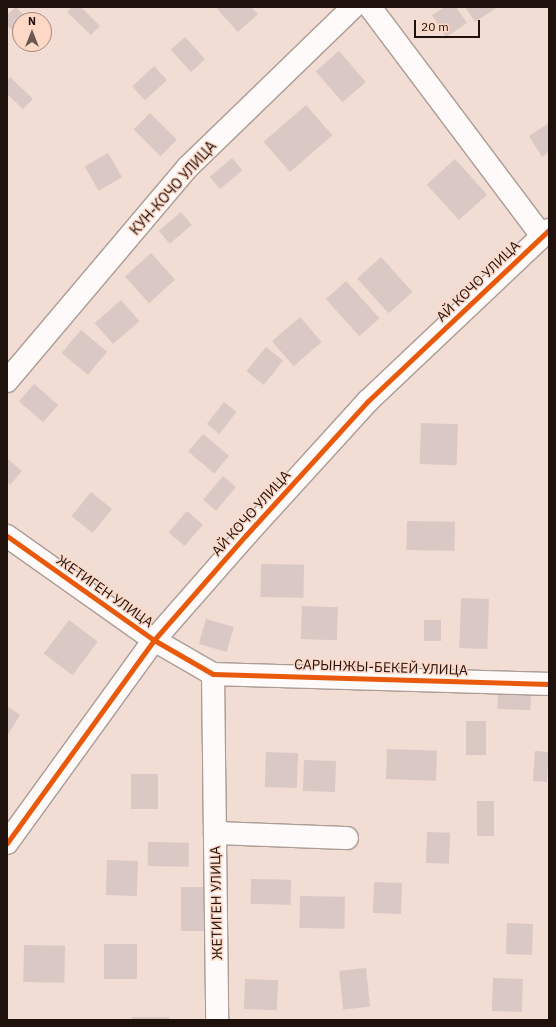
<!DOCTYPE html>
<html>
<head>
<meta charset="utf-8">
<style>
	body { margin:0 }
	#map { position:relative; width:556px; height:1027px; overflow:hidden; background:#f1ddd4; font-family:"IBM Plex Sans",sans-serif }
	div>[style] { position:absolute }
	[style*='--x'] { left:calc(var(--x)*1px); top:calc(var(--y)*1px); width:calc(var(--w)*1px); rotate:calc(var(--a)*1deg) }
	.building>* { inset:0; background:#d9c8c4; transform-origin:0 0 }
	.roads { filter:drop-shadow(1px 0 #ab9c95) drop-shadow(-1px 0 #ab9c95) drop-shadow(0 1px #ab9c95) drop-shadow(0 -1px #ab9c95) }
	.minor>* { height:22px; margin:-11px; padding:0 11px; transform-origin:11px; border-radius:11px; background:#fdfaf9 }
	.cycleway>* { height:5px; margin:-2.5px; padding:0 2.5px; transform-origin:2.5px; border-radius:2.5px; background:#e8590c }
	span { translate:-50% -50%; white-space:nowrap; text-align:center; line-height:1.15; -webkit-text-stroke:3px #fed8c7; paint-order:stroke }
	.street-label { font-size:14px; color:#1f120c }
	.frame { position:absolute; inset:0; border:8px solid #1f120c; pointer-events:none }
	.north { position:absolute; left:12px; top:12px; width:40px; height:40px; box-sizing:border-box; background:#fed8c7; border:1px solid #a5897c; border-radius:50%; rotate:0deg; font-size:11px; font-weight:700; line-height:16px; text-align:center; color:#1f120c }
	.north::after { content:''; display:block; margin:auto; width:14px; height:18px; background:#685952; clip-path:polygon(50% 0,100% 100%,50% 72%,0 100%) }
	.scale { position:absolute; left:414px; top:20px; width:66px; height:18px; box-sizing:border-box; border:2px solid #1f120c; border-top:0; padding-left:5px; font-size:12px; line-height:14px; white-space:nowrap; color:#1f120c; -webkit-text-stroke:3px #fed8c7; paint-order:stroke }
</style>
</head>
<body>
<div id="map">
	<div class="building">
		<div style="clip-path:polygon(16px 7px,29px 20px,20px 20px,20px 38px,7px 25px,7px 15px)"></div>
		<div style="clip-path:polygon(72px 7px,81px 7px,100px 26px,91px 35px,67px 12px)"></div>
		<div style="clip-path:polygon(220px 7px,251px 7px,258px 14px,238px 32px,217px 9px)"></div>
		<div style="clip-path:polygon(445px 7px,456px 7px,467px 23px,446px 37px,432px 15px)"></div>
		<div style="clip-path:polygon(465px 7px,498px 7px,475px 22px)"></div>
		<div style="left:185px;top:37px;width:30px;height:19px;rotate:48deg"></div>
		<div style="left:339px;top:51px;width:41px;height:31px;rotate:49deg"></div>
		<div style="left:154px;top:66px;width:19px;height:30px;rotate:47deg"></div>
		<div style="clip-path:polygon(10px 77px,33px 99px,23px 109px,7px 94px,7px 81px)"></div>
		<div style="left:306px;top:105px;width:40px;height:56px;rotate:49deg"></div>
		<div style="left:150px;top:113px;width:38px;height:23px;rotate:45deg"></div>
		<div style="clip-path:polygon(549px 123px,549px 152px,542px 157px,529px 136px)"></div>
		<div style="left:108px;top:153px;width:28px;height:27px;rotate:60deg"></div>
		<div style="left:232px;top:158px;width:16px;height:29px;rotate:50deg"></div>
		<div style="left:455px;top:159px;width:48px;height:38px;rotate:48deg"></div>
		<div style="left:181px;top:212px;width:17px;height:29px;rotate:50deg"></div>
		<div style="left:151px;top:253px;width:36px;height:35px;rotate:48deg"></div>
		<div style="left:381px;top:257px;width:47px;height:32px;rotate:48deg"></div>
		<div style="left:346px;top:281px;width:50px;height:27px;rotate:48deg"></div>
		<div style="left:121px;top:300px;width:28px;height:35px;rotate:49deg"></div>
		<div style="left:300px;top:317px;width:33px;height:37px;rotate:49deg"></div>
		<div style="left:81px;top:330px;width:34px;height:30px;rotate:40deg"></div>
		<div style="left:266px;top:347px;width:22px;height:31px;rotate:39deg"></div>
		<div style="left:34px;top:384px;width:32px;height:23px;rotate:41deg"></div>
		<div style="left:224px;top:402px;width:16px;height:28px;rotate:38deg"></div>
		<div style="left:421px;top:423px;width:37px;height:41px;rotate:2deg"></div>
		<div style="left:203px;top:434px;width:34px;height:23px;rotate:40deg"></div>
		<div style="clip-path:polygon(7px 458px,22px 471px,10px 485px,7px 482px)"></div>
		<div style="left:223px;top:476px;width:17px;height:31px;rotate:40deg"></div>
		<div style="left:91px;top:492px;width:27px;height:31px;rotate:39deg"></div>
		<div style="left:187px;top:511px;width:21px;height:28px;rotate:41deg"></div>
		<div style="left:407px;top:521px;width:48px;height:29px;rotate:1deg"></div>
		<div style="left:261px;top:564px;width:43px;height:33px;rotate:1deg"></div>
		<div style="left:461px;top:598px;width:28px;height:50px;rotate:2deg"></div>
		<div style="left:302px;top:606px;width:36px;height:33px;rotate:2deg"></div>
		<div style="left:206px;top:619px;width:29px;height:26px;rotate:16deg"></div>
		<div style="left:69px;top:620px;width:36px;height:42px;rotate:37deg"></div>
		<div style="left:424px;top:620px;width:17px;height:21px"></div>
		<div style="left:498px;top:692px;width:33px;height:17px;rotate:2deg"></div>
		<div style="clip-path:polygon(7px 706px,20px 715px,7px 736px)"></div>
		<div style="left:466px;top:721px;width:20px;height:34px"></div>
		<div style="left:387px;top:749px;width:50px;height:30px;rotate:2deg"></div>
		<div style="left:535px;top:751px;width:14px;height:30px;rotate:4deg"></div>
		<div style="left:266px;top:752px;width:32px;height:35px;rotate:2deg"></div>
		<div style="left:304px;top:760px;width:32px;height:31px;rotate:2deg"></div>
		<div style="left:131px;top:774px;width:27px;height:35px"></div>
		<div style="left:477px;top:801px;width:17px;height:35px"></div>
		<div style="left:427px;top:832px;width:23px;height:31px;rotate:2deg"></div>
		<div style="left:148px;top:842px;width:41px;height:24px;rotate:1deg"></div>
		<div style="left:107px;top:860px;width:31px;height:35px;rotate:2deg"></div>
		<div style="left:251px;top:879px;width:40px;height:25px;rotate:1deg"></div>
		<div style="left:374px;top:882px;width:28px;height:31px;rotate:2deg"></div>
		<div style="left:181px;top:887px;width:24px;height:44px"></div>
		<div style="left:300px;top:896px;width:45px;height:32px;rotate:1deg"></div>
		<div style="left:507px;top:923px;width:26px;height:31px;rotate:2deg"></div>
		<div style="left:104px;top:944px;width:33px;height:35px"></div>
		<div style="left:24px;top:945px;width:41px;height:37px;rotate:1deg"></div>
		<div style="left:366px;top:968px;width:39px;height:27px;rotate:84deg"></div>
		<div style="left:493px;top:978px;width:30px;height:33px;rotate:2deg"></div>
		<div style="left:245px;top:979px;width:33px;height:30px;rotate:2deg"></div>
		<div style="left:132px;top:1017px;width:37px;height:3px"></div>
	</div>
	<div class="roads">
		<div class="minor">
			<div style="--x:370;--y:7;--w:286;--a:53.1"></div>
			<div style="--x:7;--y:381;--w:280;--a:-49.8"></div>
			<div style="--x:188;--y:167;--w:230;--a:-44.1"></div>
			<div style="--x:7;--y:536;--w:180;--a:35.3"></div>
			<div style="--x:154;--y:640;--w:68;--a:30"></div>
			<div style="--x:213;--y:674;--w:336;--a:1.7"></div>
			<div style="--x:213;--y:674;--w:346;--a:89.3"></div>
			<div style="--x:215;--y:833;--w:132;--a:2.2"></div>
			<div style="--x:7;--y:843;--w:251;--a:-54.1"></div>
			<div style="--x:154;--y:640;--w:140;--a:-48.8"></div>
			<div style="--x:246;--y:535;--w:181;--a:-47.7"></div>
			<div style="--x:368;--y:401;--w:249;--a:-43.4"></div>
		</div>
	</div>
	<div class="cycleway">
		<div style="--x:7;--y:536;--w:180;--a:35.3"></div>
		<div style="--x:154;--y:640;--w:68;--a:30"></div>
		<div style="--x:213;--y:674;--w:336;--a:1.7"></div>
		<div style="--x:7;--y:843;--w:251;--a:-54.1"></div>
		<div style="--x:154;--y:640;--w:140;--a:-48.8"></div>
		<div style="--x:246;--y:535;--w:181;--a:-47.7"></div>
		<div style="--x:368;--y:401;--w:249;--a:-43.4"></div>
	</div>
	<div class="street-label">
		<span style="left:173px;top:188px;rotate:-48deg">КУН-КОЧО УЛИЦА</span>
		<span style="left:478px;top:281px;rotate:-44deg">АЙ КОЧО УЛИЦА</span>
		<span style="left:251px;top:513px;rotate:-48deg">АЙ КОЧО УЛИЦА</span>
		<span style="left:105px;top:591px;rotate:35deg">ЖЕТИГЕН УЛИЦА</span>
		<span style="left:381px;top:667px;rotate:2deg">САРЫНЖЫ-БЕКЕЙ УЛИЦА</span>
		<span style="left:216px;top:903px;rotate:-91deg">ЖЕТИГЕН УЛИЦА</span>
	</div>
	<div class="frame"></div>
	<div class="north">N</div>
	<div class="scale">20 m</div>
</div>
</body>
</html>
